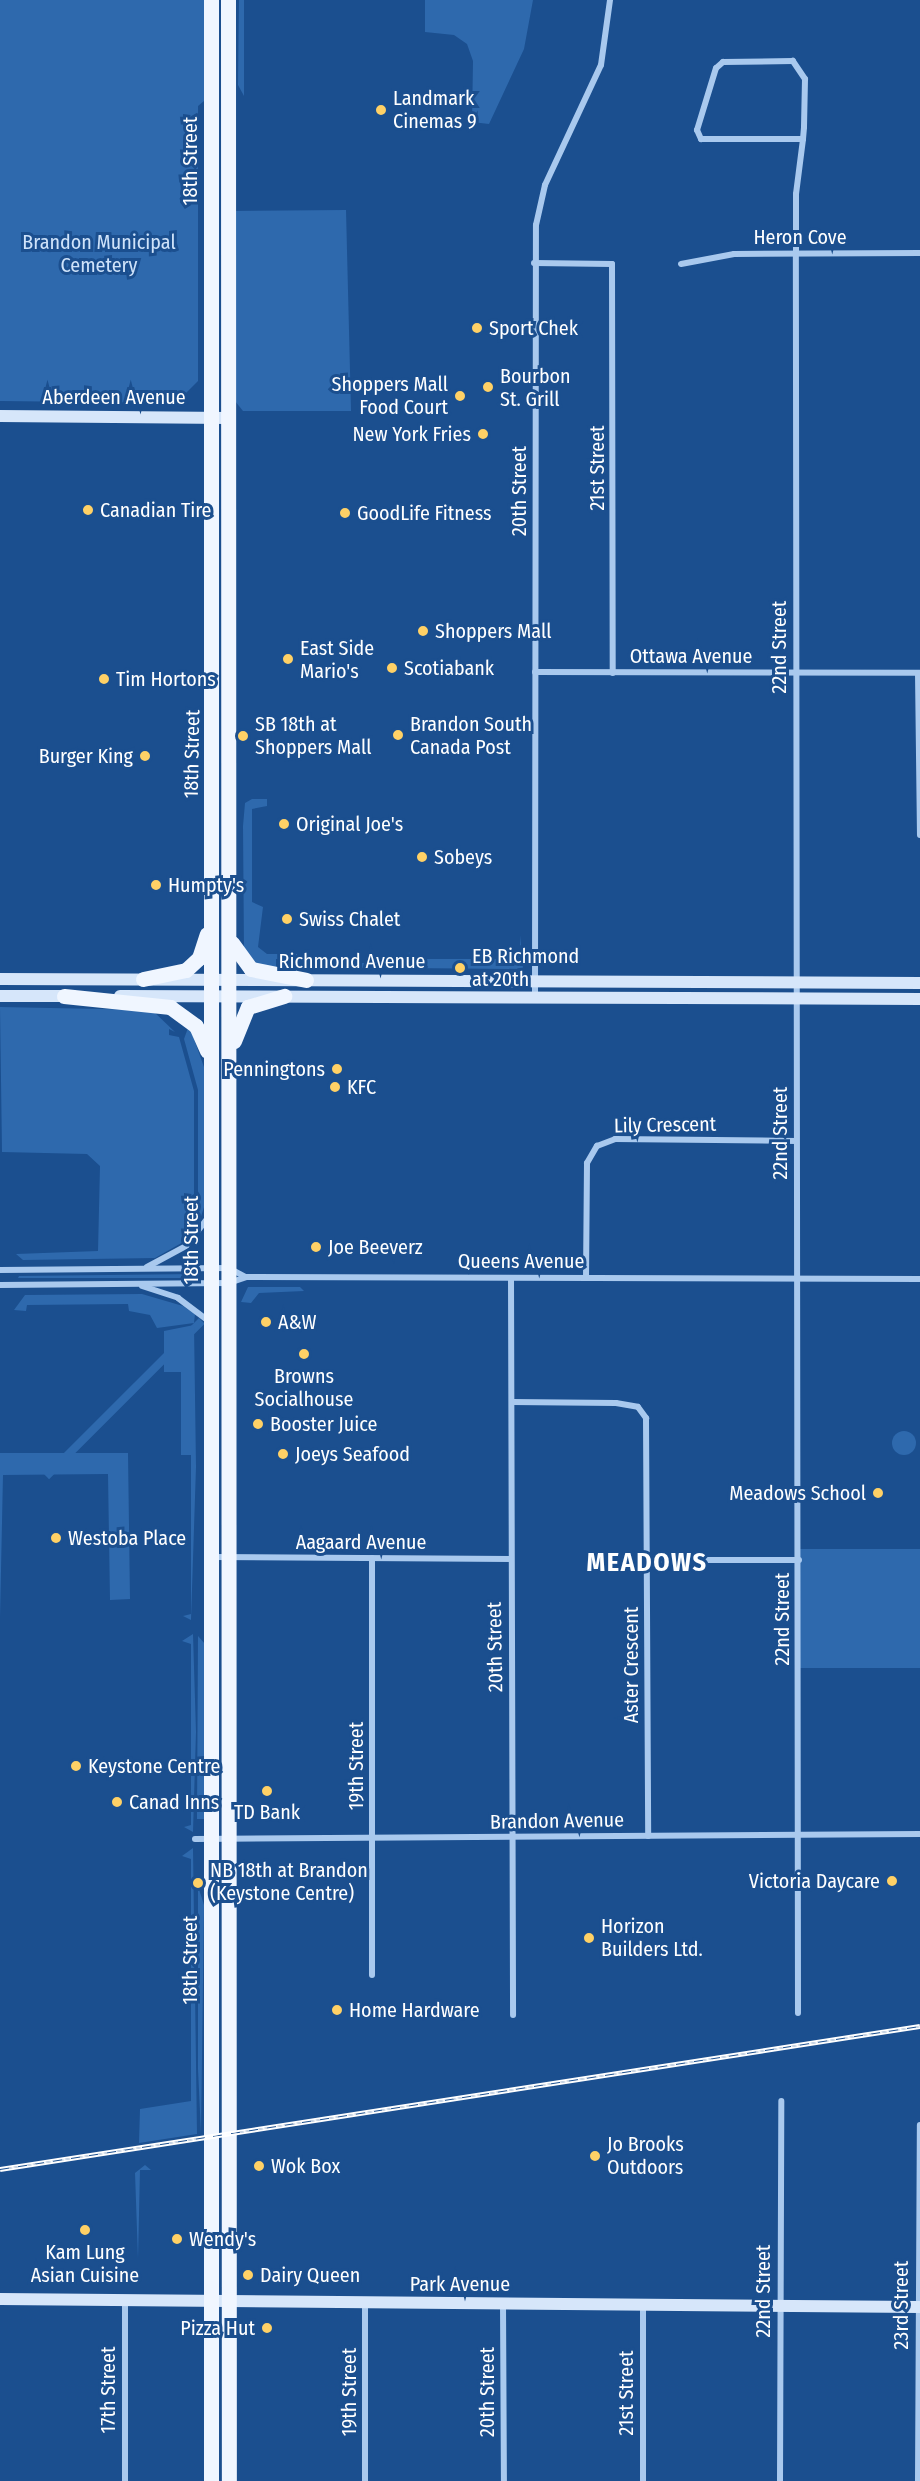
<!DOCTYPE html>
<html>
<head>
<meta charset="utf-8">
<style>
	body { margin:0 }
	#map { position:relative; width:920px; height:2481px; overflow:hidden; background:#1b4f8f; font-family:"Fira Sans Condensed",sans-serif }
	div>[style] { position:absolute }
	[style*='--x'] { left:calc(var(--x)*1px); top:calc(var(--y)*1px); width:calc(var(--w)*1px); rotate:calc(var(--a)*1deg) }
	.green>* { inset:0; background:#2e69ad; transform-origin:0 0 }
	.round { border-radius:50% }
	.street>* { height:6px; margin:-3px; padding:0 3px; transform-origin:3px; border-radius:3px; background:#a9c9ee }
	.secondary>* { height:12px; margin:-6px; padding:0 6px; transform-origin:6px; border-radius:6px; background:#d6e6fa }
	.primary>* { height:15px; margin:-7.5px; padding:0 7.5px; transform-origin:7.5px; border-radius:7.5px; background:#f0f6ff }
	.rail>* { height:5px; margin-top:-2.5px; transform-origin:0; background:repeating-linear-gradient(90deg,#1b4f8f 0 9px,#fff 0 18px); box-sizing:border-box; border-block:2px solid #fff }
	.dots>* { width:16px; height:16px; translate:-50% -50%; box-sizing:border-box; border:3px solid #1b4f8f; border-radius:50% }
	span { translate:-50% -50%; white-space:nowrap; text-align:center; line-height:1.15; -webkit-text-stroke:6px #1b4f8f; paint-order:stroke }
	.poi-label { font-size:20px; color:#fff }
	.left { translate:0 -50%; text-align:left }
	.right { translate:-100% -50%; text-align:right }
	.street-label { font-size:20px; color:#fff }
	.park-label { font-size:20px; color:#cfe3fa }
	.district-label { font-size:26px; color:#fff; font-weight:700; letter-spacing:1.5px }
</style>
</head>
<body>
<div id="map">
	<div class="green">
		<div style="clip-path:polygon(0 0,205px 0,204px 101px,198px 106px,198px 381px,176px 403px,0 401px)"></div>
		<div style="clip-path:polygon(239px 0,244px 0,244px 96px,238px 85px)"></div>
		<div style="clip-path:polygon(425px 0,533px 0,524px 49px,489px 124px,472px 122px,473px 61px,467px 44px,454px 35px,425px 32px)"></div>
		<div style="clip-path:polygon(346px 210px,351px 411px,243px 411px,235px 401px,227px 211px)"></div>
		<div style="clip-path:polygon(252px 799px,267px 799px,267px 806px,252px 809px,252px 902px,263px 907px,258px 947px,267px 954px,297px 954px,297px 959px,276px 959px,276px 969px,260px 966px,244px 953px,243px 826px,245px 803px)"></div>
		<div style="clip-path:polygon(520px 935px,523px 969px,408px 968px,409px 951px,410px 959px,511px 959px,511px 951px,520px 950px)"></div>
		<div style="clip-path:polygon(383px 956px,387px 968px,281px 969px,281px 963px,382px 963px)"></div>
		<div style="clip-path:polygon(0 1007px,152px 1010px,175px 1032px,169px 1029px,169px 1035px,179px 1037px,194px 1091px,194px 1232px,185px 1241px,155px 1258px,23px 1260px,16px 1254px,98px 1251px,100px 1166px,87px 1154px,2px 1152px)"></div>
		<div style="clip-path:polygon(189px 1025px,204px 1067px,205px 1204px,198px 1226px,198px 1090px,184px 1039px)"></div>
		<div style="clip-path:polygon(196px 1274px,196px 1278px,18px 1278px,19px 1276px)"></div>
		<div style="clip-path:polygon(248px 1287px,300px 1287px,304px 1291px,259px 1293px,251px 1303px,241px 1302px)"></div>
		<div style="clip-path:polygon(142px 1294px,183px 1306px,195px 1314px,194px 1323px,157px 1328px,150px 1315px,129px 1311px,128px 1304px,27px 1305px,26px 1311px,14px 1310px,25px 1295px)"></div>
		<div style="left:199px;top:1318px;width:8px;height:220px;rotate:45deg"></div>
		<div style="clip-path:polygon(194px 1325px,196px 1467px,191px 1620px,183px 1616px,191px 1614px,191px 1455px,181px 1455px,181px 1372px,164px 1372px,164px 1331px)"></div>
		<div class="round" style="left:892px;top:1431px;width:24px;height:24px"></div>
		<div style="clip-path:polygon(0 1453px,128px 1453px,130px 1599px,110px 1600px,108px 1474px,3px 1475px,0 1618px)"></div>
		<div style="left:920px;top:1549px;width:119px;height:122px;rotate:90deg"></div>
		<div style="clip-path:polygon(193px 1634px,196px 1732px,193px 1832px,184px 1827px,191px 1825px,191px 1644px,182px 1641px)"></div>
		<div style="clip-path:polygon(198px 1636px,205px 1644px,205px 1819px,197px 1819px)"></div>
		<div style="clip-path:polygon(193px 1848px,197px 2134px,139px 2143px,140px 2109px,191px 2101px,191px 1859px,182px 1856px)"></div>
		<div style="clip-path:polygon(198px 1886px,204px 1905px,201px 2134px,198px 2069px)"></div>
		<div style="clip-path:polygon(145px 2165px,151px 2170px,140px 2170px,138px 2259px,135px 2173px)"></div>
	</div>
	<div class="street">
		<div style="--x:534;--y:263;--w:78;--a:0.7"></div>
		<div style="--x:612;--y:264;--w:409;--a:89.9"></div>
		<div style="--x:681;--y:264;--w:54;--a:-10.7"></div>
		<div style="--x:734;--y:254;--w:186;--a:-0.3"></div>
		<div style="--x:535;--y:672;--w:385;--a:0.1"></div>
		<div style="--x:918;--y:673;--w:162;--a:89.3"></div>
		<div style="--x:535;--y:997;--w:772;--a:-89.93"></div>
		<div style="--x:536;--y:225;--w:41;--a:-77.3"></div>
		<div style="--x:545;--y:185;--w:132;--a:-65"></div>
		<div style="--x:601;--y:65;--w:66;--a:-82.1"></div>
		<div style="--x:147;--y:1267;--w:44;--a:-28.3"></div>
		<div style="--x:186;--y:1246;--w:34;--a:-52"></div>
		<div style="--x:0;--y:1270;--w:229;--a:-0.5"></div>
		<div style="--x:229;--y:1268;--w:18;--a:29"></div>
		<div style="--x:511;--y:1278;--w:737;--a:89.84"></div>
		<div style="--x:586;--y:1278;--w:115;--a:-89.5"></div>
		<div style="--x:587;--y:1163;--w:20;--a:-60"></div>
		<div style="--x:597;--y:1146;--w:19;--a:-21"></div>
		<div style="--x:615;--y:1139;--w:181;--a:0.6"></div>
		<div style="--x:0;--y:1285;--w:229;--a:-0.5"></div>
		<div style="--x:229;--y:1283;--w:18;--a:-19"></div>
		<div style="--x:246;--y:1277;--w:674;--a:0.17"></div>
		<div style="--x:142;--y:1286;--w:38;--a:18"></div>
		<div style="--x:178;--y:1298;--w:39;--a:37"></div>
		<div style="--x:512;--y:1402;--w:104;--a:0.6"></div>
		<div style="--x:616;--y:1403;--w:22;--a:10"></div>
		<div style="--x:638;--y:1407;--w:14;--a:54"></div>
		<div style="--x:646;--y:1418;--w:418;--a:89.7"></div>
		<div style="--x:212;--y:1557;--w:299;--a:0.4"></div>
		<div style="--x:372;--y:1558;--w:417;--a:90"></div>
		<div style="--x:648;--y:1560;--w:151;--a:0"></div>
		<div style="--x:195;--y:1839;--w:725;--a:-0.4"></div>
		<div style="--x:798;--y:2013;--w:1759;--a:-90.07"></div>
		<div style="--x:796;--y:254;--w:60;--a:-90"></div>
		<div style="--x:796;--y:194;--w:55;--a:-82.7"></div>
		<div style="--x:803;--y:139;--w:12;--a:-85"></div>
		<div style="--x:804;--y:127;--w:48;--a:-88.8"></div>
		<div style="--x:805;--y:79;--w:22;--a:-124"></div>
		<div style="--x:793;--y:61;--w:70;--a:179.2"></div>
		<div style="--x:723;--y:62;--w:9;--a:139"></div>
		<div style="--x:716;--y:68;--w:65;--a:107"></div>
		<div style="--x:697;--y:130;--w:10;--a:66"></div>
		<div style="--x:701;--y:139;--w:102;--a:0"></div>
		<div style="--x:125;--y:2301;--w:180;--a:90"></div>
		<div style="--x:365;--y:2303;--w:178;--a:90"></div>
		<div style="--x:503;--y:2304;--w:177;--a:89.7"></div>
		<div style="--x:643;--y:2481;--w:176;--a:-90"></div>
		<div style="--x:780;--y:2481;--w:380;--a:-89.8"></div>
		<div style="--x:918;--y:2481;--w:356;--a:-89.7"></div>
	</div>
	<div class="secondary">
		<div style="--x:0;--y:416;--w:228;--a:0.5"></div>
		<div style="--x:0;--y:979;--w:920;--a:0.25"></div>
		<div style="--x:0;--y:996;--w:73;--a:0"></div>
		<div style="--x:120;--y:996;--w:800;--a:0.21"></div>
		<div style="--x:0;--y:2299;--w:920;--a:0.5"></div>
	</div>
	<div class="primary">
		<div style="--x:211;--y:0;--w:2481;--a:90"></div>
		<div style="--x:228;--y:0;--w:2481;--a:89.98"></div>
		<div style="--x:232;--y:943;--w:32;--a:54"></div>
		<div style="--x:251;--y:969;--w:56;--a:11.3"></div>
		<div style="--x:143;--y:979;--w:44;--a:-11.8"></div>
		<div style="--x:186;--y:970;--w:18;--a:-43"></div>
		<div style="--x:199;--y:958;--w:25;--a:-72"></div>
		<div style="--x:64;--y:996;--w:107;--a:5.9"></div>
		<div style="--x:170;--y:1007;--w:32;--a:36"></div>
		<div style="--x:196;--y:1026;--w:27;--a:66"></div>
		<div style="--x:234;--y:1041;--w:37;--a:-68"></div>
		<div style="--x:248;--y:1007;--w:38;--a:-17"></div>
	</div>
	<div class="rail">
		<div style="--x:0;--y:2169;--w:931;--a:-8.84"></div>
	</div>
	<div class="dots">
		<div style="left:381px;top:110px;background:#ffd166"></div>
		<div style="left:477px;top:328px;background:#ffd166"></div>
		<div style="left:488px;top:387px;background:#ffd166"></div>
		<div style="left:460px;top:396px;background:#ffd166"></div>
		<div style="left:483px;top:434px;background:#ffd166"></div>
		<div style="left:88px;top:510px;background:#ffd166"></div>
		<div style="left:345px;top:513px;background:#ffd166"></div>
		<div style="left:423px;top:631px;background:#ffd166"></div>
		<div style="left:288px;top:659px;background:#ffd166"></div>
		<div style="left:392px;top:668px;background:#ffd166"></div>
		<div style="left:104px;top:679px;background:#ffd166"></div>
		<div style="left:398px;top:735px;background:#ffd166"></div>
		<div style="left:243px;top:736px;background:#ffd166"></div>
		<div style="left:145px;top:756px;background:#ffd166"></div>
		<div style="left:284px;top:824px;background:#ffd166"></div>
		<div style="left:422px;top:857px;background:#ffd166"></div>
		<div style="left:156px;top:885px;background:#ffd166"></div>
		<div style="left:287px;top:919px;background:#ffd166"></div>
		<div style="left:460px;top:968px;background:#ffd166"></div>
		<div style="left:337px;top:1069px;background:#ffd166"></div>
		<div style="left:335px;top:1087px;background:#ffd166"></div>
		<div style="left:316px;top:1247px;background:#ffd166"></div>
		<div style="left:266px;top:1322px;background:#ffd166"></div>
		<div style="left:304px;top:1354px;background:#ffd166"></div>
		<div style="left:258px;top:1424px;background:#ffd166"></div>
		<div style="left:283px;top:1454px;background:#ffd166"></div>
		<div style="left:878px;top:1493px;background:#ffd166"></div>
		<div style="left:56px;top:1538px;background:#ffd166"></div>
		<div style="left:76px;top:1766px;background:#ffd166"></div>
		<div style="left:267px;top:1791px;background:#ffd166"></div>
		<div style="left:117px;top:1802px;background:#ffd166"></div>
		<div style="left:892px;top:1881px;background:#ffd166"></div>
		<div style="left:198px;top:1883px;background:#ffd166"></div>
		<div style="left:589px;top:1938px;background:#ffd166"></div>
		<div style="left:337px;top:2010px;background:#ffd166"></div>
		<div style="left:595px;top:2156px;background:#ffd166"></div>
		<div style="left:259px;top:2166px;background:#ffd166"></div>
		<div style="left:85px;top:2230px;background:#ffd166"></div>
		<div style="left:177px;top:2239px;background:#ffd166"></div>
		<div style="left:248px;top:2275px;background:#ffd166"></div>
		<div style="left:267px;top:2328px;background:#ffd166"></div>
	</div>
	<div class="poi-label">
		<span class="left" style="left:393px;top:110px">Landmark<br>Cinemas 9</span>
		<span class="left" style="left:489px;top:328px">Sport Chek</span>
		<span class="left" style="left:500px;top:388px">Bourbon<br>St. Grill</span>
		<span class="right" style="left:448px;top:396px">Shoppers Mall<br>Food Court</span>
		<span class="right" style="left:471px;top:434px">New York Fries</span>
		<span class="left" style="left:100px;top:510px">Canadian Tire</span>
		<span class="left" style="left:357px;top:513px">GoodLife Fitness</span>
		<span class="left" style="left:435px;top:631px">Shoppers Mall</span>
		<span class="left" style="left:300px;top:660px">East Side<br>Mario's</span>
		<span class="left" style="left:404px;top:668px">Scotiabank</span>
		<span class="left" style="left:116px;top:679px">Tim Hortons</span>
		<span class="left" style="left:255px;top:736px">SB 18th at<br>Shoppers Mall</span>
		<span class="left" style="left:410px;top:736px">Brandon South<br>Canada Post</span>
		<span class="right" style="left:133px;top:756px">Burger King</span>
		<span class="left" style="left:296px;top:824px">Original Joe's</span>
		<span class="left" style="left:434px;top:857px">Sobeys</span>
		<span class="left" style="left:168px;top:885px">Humpty's</span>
		<span class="left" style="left:299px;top:919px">Swiss Chalet</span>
		<span class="left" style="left:472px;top:968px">EB Richmond<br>at 20th</span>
		<span class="right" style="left:325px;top:1069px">Penningtons</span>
		<span class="left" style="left:347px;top:1087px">KFC</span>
		<span class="left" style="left:328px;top:1247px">Joe Beeverz</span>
		<span class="left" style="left:278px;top:1322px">A&amp;W</span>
		<span style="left:304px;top:1388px">Browns<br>Socialhouse</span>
		<span class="left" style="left:270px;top:1424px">Booster Juice</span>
		<span class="left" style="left:295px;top:1454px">Joeys Seafood</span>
		<span class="right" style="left:866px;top:1493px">Meadows School</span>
		<span class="left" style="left:68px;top:1538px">Westoba Place</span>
		<span class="left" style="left:88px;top:1766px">Keystone Centre</span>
		<span class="left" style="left:129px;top:1802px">Canad Inns</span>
		<span style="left:267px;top:1812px">TD Bank</span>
		<span class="left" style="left:210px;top:1882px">NB 18th at Brandon<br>(Keystone Centre)</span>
		<span class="right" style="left:880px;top:1881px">Victoria Daycare</span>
		<span class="left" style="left:601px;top:1938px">Horizon<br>Builders Ltd.</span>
		<span class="left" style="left:349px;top:2010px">Home Hardware</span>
		<span class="left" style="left:607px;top:2156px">Jo Brooks<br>Outdoors</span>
		<span class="left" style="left:271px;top:2166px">Wok Box</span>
		<span class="left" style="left:189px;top:2239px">Wendy's</span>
		<span style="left:85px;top:2264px">Kam Lung<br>Asian Cuisine</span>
		<span class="left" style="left:260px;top:2275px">Dairy Queen</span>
		<span class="right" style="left:255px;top:2328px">Pizza Hut</span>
	</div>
	<div class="street-label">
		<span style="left:190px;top:161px;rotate:-90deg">18th Street</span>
		<span style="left:800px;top:237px">Heron Cove</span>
		<span style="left:114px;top:397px">Aberdeen Avenue</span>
		<span style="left:597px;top:468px;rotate:-90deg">21st Street</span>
		<span style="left:519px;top:491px;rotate:-90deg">20th Street</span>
		<span style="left:779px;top:647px;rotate:-90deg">22nd Street</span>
		<span style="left:691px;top:656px">Ottawa Avenue</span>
		<span style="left:192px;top:754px;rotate:-89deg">18th Street</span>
		<span style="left:352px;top:961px">Richmond Avenue</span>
		<span style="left:665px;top:1125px;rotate:-1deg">Lily Crescent</span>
		<span style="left:780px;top:1133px;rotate:-90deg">22nd Street</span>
		<span style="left:191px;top:1240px;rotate:-90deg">18th Street</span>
		<span style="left:521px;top:1261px">Queens Avenue</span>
		<span style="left:361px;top:1542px">Aagaard Avenue</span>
		<span style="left:782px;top:1619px;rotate:-90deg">22nd Street</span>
		<span style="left:495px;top:1647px;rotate:-91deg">20th Street</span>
		<span style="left:631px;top:1665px;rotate:-90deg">Aster Crescent</span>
		<span style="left:356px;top:1766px;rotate:-90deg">19th Street</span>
		<span style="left:557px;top:1821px;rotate:-1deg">Brandon Avenue</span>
		<span style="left:190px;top:1960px;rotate:-90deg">18th Street</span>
		<span style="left:460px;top:2284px">Park Avenue</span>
		<span style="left:763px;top:2291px;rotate:-90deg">22nd Street</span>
		<span style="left:901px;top:2305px;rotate:-90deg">23rd Street</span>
		<span style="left:108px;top:2390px;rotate:-90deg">17th Street</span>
		<span style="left:349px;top:2392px;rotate:-90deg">19th Street</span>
		<span style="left:487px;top:2392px;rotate:-90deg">20th Street</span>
		<span style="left:626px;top:2393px;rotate:-90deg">21st Street</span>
	</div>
	<div class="park-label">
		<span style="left:99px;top:254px">Brandon Municipal<br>Cemetery</span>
	</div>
	<div class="district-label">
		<span style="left:647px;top:1563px">MEADOWS</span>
	</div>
</div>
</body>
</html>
